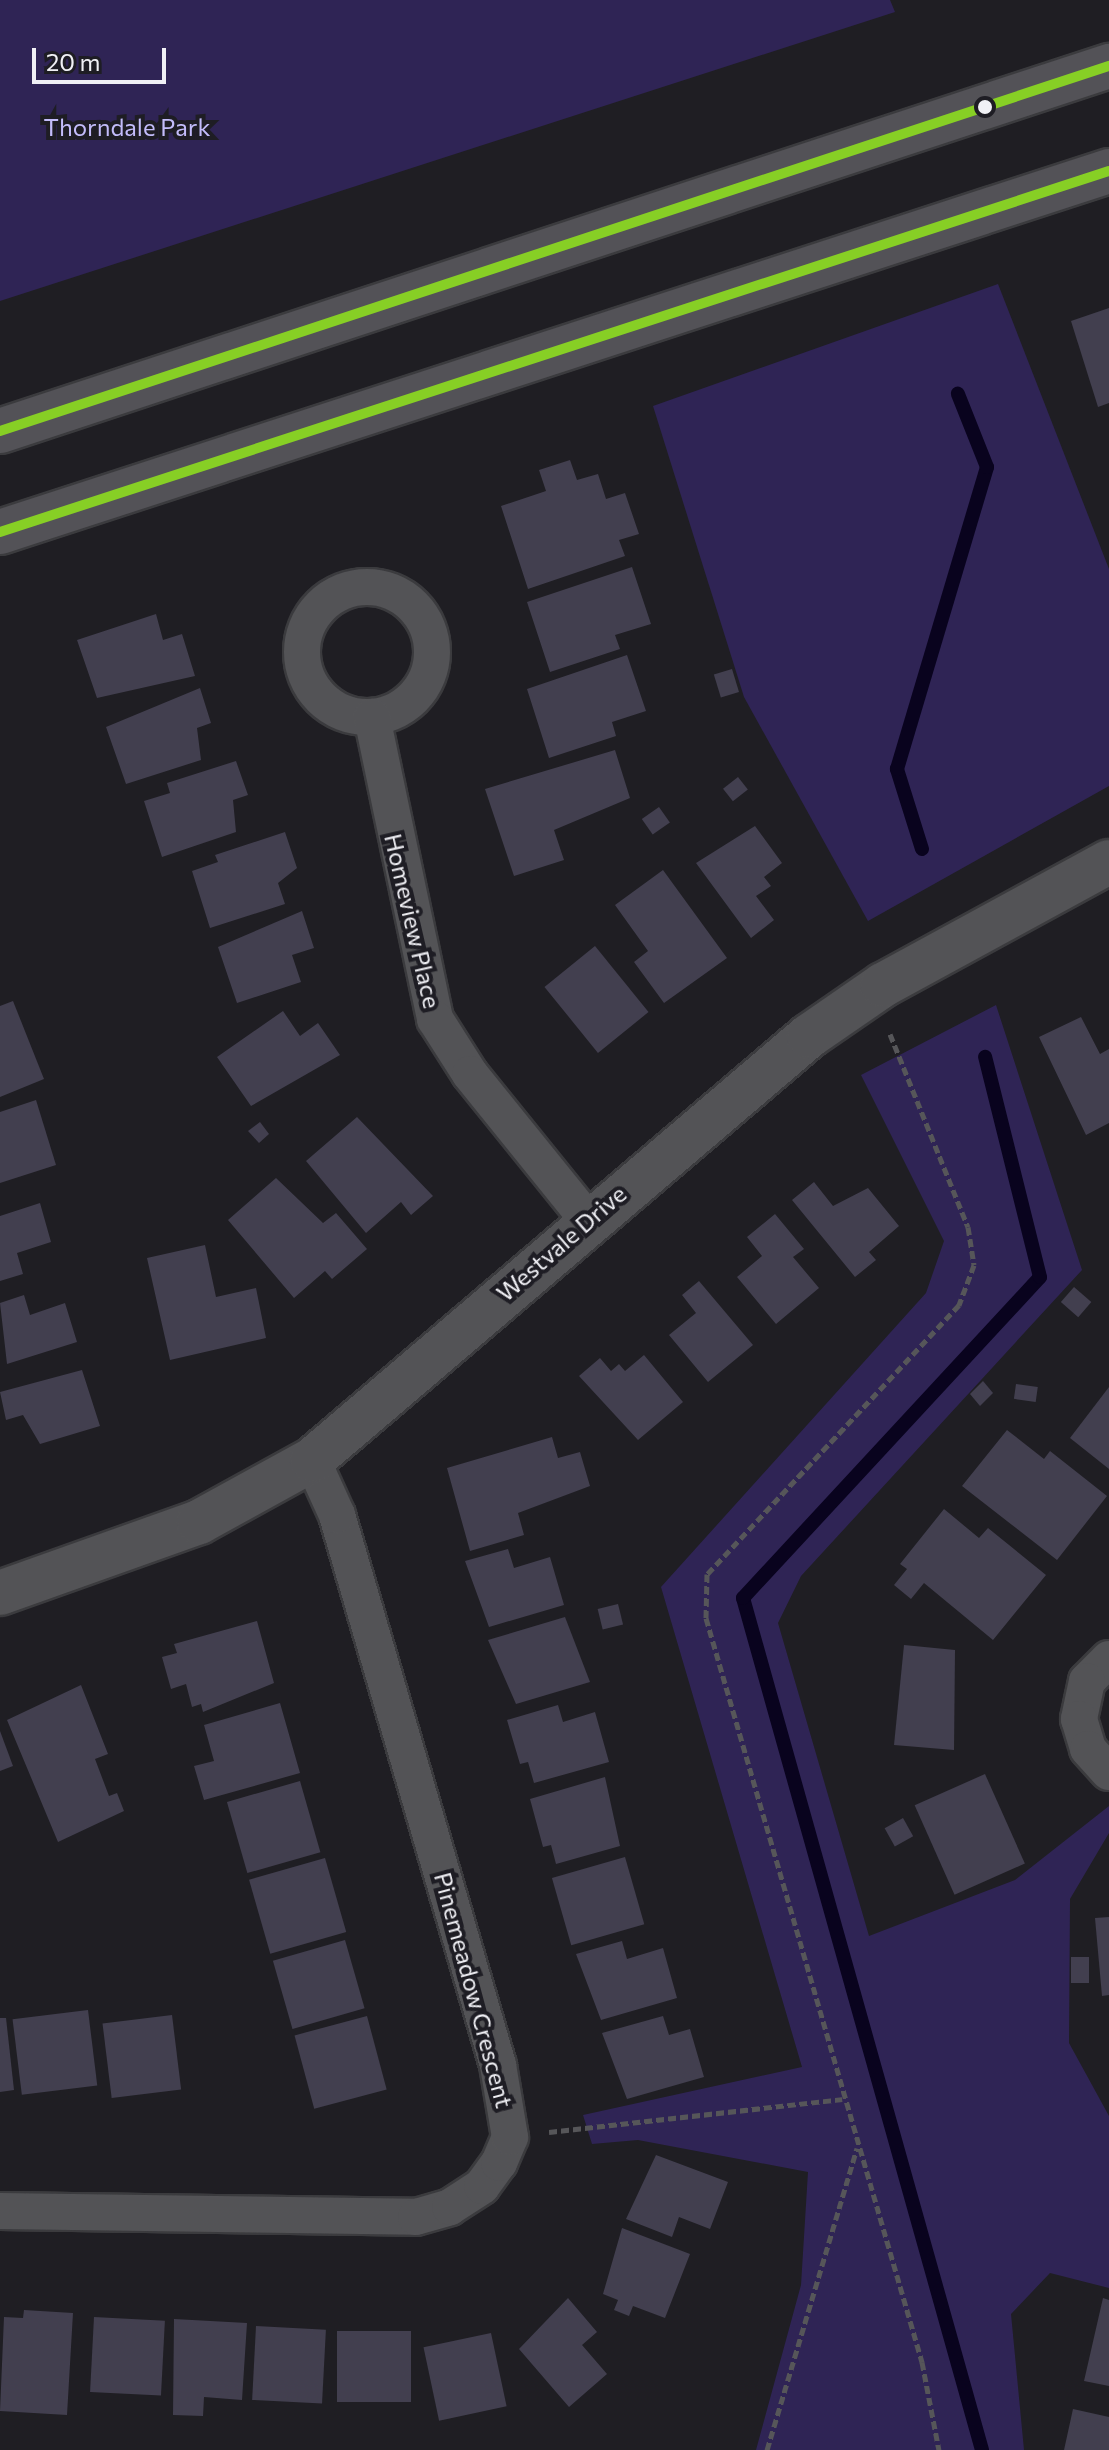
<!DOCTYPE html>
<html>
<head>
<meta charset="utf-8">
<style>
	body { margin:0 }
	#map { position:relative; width:1109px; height:2450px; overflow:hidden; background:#1f1e23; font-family:Commissioner,sans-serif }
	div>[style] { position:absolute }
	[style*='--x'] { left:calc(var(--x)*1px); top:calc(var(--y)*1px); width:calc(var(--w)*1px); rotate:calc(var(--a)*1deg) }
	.green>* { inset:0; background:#2f2455 }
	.stream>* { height:14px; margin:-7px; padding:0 7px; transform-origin:7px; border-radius:7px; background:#09031e }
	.building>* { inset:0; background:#423f4f; transform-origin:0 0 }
	.path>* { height:5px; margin-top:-2.5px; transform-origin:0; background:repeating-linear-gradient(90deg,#565659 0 8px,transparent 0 12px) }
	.roads { filter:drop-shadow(2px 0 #3b3b3e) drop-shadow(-2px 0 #3b3b3e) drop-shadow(0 2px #3b3b3e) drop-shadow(0 -2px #3b3b3e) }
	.minor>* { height:36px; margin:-18px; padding:0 18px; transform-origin:18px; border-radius:18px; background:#535356 }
	.minor>.ring { margin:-18px; padding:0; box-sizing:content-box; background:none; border:36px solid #535356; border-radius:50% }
	.tertiary>* { height:44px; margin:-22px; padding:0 22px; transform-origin:22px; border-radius:22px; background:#535356 }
	.secondary>* { height:44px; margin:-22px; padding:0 22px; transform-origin:22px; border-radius:22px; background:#535257 }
	.bus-1>* { height:10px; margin:-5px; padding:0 5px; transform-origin:5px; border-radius:5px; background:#87cf25 }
	.dots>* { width:22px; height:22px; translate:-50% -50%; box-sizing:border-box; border:4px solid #1e1d24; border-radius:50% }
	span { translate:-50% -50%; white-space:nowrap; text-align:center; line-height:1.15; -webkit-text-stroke:8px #1e1d24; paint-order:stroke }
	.park-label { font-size:24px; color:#c3bcfa }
	.street-label { font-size:24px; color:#f0f0f5 }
	.scale { position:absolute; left:32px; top:48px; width:134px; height:36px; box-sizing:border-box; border:4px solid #f0f0f5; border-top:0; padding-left:10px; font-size:24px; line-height:28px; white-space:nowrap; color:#f0f0f5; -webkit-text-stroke:6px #1e1d24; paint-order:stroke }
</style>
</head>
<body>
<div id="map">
	<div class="green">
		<div style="clip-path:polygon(0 0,890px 0,895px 12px,0 301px)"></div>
		<div style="clip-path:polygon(998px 284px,1109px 569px,1109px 786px,868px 921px,744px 697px,653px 406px)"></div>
		<div style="clip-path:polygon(996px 1005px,1082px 1270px,801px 1576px,778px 1623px,869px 1936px,1015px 1880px,1109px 1806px,1109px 1833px,1070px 1899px,1069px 2043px,1109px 2116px,1109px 2288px,1050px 2273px,1011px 2314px,1024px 2450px,756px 2450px,801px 2285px,808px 2172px,638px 2140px,592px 2144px,583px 2115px,802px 2067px,661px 1587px,926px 1293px,944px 1241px,861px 1075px)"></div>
	</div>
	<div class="stream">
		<div style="--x:922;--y:849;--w:84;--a:-107.4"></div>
		<div style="--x:897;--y:769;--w:315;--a:-73.4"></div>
		<div style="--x:987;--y:467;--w:79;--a:-111.7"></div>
		<div style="--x:982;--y:2450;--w:885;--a:-105.67"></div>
		<div style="--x:743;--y:1598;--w:437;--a:-47.2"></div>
		<div style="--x:1040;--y:1277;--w:227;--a:-104"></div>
	</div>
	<div class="building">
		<div style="clip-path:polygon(1109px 308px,1109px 403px,1098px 407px,1071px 321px)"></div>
		<div style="clip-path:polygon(570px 460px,577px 480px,598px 474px,606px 499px,625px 493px,639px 534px,619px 540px,625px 556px,528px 589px,501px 506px,546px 491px,539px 470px)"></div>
		<div style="clip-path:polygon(632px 567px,651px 624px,615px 635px,620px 649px,550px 672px,527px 602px)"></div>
		<div style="clip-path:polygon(156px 614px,163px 640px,182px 634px,195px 676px,97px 698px,77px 640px)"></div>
		<div style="clip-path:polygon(627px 655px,646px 711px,612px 722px,616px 736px,549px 758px,527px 689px)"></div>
		<div style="left:732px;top:669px;width:24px;height:19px;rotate:73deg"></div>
		<div style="clip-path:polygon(200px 688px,211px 723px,197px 728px,201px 760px,126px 784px,106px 727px)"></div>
		<div style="clip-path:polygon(615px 750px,630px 798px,554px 830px,564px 860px,514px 876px,485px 789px)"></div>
		<div style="clip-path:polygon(236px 761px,248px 795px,233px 800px,236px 832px,162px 857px,144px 801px,170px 793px,167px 783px)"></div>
		<div style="left:738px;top:777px;width:16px;height:19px;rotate:52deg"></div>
		<div style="left:659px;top:807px;width:19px;height:21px;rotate:55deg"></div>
		<div style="clip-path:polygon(755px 826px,782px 863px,764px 877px,771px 886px,756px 896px,774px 920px,751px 938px,696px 863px)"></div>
		<div style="clip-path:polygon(285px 832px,297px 868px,278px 883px,285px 904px,210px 928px,192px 871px,218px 862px,215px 855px)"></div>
		<div style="clip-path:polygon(663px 870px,727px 958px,664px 1003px,634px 962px,648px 951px,615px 905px)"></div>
		<div style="clip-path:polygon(302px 911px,314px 948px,292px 955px,301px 982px,237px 1003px,218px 947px)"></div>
		<div style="left:595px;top:946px;width:85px;height:65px;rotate:51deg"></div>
		<div style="clip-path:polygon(13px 1001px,44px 1079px,0 1097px,0 1006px)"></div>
		<div style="clip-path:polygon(283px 1011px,300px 1036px,318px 1023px,340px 1055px,251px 1106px,217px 1057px)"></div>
		<div style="clip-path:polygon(1081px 1017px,1100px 1054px,1109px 1049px,1109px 1123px,1086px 1135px,1039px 1037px)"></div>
		<div style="clip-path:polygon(36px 1100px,56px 1165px,0 1183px,0 1112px)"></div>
		<div style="clip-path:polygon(357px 1117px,433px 1196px,411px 1215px,401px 1202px,366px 1233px,306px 1161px)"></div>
		<div style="clip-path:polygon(260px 1122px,269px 1134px,259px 1143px,248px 1131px)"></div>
		<div style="clip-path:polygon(276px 1178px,323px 1223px,336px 1213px,367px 1249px,332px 1279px,325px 1271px,294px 1298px,228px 1220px)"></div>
		<div style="clip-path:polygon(814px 1182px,833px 1206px,868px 1188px,899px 1226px,869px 1252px,876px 1260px,855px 1277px,792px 1200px)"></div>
		<div style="clip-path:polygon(40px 1203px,51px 1242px,17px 1253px,23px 1274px,0 1281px,0 1216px)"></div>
		<div style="clip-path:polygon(775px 1214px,804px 1249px,793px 1257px,819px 1288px,776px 1324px,737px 1277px,762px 1256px,747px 1237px)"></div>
		<div style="clip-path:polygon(205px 1245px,216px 1297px,256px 1288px,266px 1338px,170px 1360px,147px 1258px)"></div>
		<div style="clip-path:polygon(699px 1281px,753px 1345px,708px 1382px,669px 1335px,696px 1313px,682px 1295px)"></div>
		<div style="left:1074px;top:1287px;width:23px;height:20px;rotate:41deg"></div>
		<div style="clip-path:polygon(24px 1295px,30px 1315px,65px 1303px,77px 1342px,7px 1364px,0 1303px)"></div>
		<div style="clip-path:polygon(644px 1355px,683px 1402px,638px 1440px,579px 1376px,600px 1358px,611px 1371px,619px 1364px,625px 1371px)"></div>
		<div style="clip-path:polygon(82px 1370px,100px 1426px,40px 1444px,23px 1415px,6px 1420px,0 1392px)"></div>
		<div style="clip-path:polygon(983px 1381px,993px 1393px,980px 1406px,970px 1394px)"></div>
		<div style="left:1016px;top:1384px;width:22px;height:15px;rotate:8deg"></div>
		<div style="clip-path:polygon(1109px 1387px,1109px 1469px,1070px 1438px)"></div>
		<div style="clip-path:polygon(1007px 1430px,1044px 1459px,1050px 1451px,1107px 1496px,1057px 1560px,962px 1486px)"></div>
		<div style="clip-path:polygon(552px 1437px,558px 1458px,580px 1452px,590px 1486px,518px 1513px,524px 1535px,470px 1551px,447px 1468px)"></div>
		<div style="clip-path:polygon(944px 1509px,979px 1538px,988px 1528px,1046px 1575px,993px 1640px,924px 1583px,911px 1599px,894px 1585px,907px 1569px,900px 1564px)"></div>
		<div style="clip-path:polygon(508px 1549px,514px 1568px,550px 1557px,564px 1605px,489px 1627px,465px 1561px)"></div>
		<div style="left:618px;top:1604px;width:21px;height:21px;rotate:76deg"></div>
		<div style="clip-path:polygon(565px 1617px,590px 1682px,516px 1704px,488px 1640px)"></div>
		<div style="clip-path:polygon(257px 1621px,274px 1683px,203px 1712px,201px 1704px,192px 1707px,186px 1684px,171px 1689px,162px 1657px,177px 1653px,174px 1644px)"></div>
		<div style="clip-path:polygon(904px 1645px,955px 1650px,954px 1750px,894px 1745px)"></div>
		<div style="clip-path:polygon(81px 1685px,108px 1754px,95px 1759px,109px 1796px,117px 1793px,124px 1811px,58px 1842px,7px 1720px)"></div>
		<div style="clip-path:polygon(280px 1703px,300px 1773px,204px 1800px,194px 1766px,214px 1761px,204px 1725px)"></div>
		<div style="clip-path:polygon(558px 1705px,563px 1722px,595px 1712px,609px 1762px,534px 1783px,528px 1762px,520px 1764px,507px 1720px)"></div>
		<div style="clip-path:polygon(0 1731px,13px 1766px,0 1771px)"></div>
		<div style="left:985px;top:1774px;width:98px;height:77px;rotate:66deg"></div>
		<div style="clip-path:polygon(605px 1777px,620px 1846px,556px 1864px,551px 1845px,543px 1847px,530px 1799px)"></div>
		<div style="left:300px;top:1781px;width:74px;height:76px;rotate:74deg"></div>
		<div style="left:903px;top:1818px;width:21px;height:21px;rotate:61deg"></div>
		<div style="left:625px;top:1857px;width:70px;height:76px;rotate:74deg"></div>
		<div style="left:325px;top:1858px;width:77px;height:79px;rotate:74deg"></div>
		<div style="clip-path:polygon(1109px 1917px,1109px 1995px,1102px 1996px,1095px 1918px)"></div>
		<div style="left:345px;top:1940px;width:71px;height:75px;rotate:74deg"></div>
		<div style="clip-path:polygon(622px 1941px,627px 1959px,663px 1948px,677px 1998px,601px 2020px,576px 1954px)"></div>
		<div style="left:1089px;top:1957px;width:26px;height:18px;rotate:90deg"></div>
		<div style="left:88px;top:2010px;width:76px;height:76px;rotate:83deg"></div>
		<div style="left:172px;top:2015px;width:75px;height:70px;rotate:83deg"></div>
		<div style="left:367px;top:2016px;width:76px;height:75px;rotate:75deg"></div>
		<div style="clip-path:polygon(663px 2016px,669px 2035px,690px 2029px,704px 2077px,627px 2099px,602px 2033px)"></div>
		<div style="clip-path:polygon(0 2018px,6px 2018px,14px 2090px,0 2092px)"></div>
		<div style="clip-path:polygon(656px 2155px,728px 2182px,710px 2229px,679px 2217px,672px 2237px,626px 2219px)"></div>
		<div style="clip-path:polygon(622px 2228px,690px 2254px,665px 2318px,633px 2306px,629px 2316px,614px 2310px,618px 2300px,603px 2294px)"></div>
		<div style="clip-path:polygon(568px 2298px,597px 2332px,582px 2345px,607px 2374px,569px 2407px,519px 2349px)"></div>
		<div style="clip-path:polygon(1103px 2298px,1109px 2300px,1109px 2386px,1084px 2381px)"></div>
		<div style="clip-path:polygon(24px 2310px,73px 2313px,67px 2415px,0 2411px,4px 2317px,23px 2318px)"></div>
		<div style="left:94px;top:2317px;width:71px;height:75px;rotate:3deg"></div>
		<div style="clip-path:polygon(174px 2319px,247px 2323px,242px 2400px,204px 2397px,203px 2416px,173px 2415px)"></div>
		<div style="left:256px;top:2326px;width:70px;height:74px;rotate:3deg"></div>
		<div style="left:337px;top:2331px;width:74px;height:71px"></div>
		<div style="left:491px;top:2333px;width:75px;height:69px;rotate:78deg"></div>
		<div style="clip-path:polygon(1073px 2409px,1109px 2417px,1109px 2450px,1064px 2450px)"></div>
	</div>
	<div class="path">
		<div style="--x:890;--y:1034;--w:208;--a:68"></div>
		<div style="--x:968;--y:1227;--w:38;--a:81"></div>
		<div style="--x:974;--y:1265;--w:43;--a:110.6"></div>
		<div style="--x:959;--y:1305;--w:369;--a:133.1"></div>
		<div style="--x:707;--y:1574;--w:44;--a:91.3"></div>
		<div style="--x:706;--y:1618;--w:775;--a:73.81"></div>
		<div style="--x:922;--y:2362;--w:90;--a:79.1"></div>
		<div style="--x:549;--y:2132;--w:295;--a:-6.4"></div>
		<div style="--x:767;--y:2450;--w:315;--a:-73.4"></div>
	</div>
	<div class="roads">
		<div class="minor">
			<div class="ring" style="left:302px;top:587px;width:94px;height:94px"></div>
			<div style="--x:372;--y:717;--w:309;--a:78.2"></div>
			<div style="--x:435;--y:1019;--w:65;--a:57.5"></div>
			<div style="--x:470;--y:1074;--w:186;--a:51.1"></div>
			<div style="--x:1109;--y:1659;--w:31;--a:135"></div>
			<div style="--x:1087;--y:1681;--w:39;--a:102"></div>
			<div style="--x:1079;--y:1719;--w:31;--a:73"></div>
			<div style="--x:1088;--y:1749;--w:31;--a:48"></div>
			<div style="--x:0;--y:2211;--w:416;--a:0.8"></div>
			<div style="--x:416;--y:2217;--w:35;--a:-16"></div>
			<div style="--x:450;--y:2207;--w:38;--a:-33"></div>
			<div style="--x:482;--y:2186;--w:29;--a:-54"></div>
			<div style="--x:499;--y:2163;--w:28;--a:-67"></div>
			<div style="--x:510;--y:2137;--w:73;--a:-99.5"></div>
			<div style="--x:498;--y:2065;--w:573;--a:-106.32"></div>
			<div style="--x:337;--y:1515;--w:60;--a:-114.4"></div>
		</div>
		<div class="tertiary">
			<div style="--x:0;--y:1593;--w:211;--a:-19.6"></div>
			<div style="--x:199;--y:1522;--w:129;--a:-28.8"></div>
			<div style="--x:312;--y:1460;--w:653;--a:-40.47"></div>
			<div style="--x:809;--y:1036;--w:90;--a:-34.6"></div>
			<div style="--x:883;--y:985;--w:257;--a:-28.6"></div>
		</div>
		<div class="secondary">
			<div style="--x:0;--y:431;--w:1168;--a:-18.22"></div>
			<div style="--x:0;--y:532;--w:1166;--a:-18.03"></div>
		</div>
	</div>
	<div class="bus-1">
		<div style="--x:0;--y:431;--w:1168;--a:-18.22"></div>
		<div style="--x:0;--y:532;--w:1166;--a:-18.03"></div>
	</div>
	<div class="dots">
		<div style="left:985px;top:107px;background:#f0f0f5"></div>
	</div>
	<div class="park-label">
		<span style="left:127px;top:127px">Thorndale Park</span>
	</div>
	<div class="street-label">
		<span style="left:413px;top:921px;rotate:77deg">Homeview Place</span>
		<span style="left:561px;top:1243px;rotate:-41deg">Westvale Drive</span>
		<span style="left:474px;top:1990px;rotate:75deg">Pinemeadow Crescent</span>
	</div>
	<div class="scale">20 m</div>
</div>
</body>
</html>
